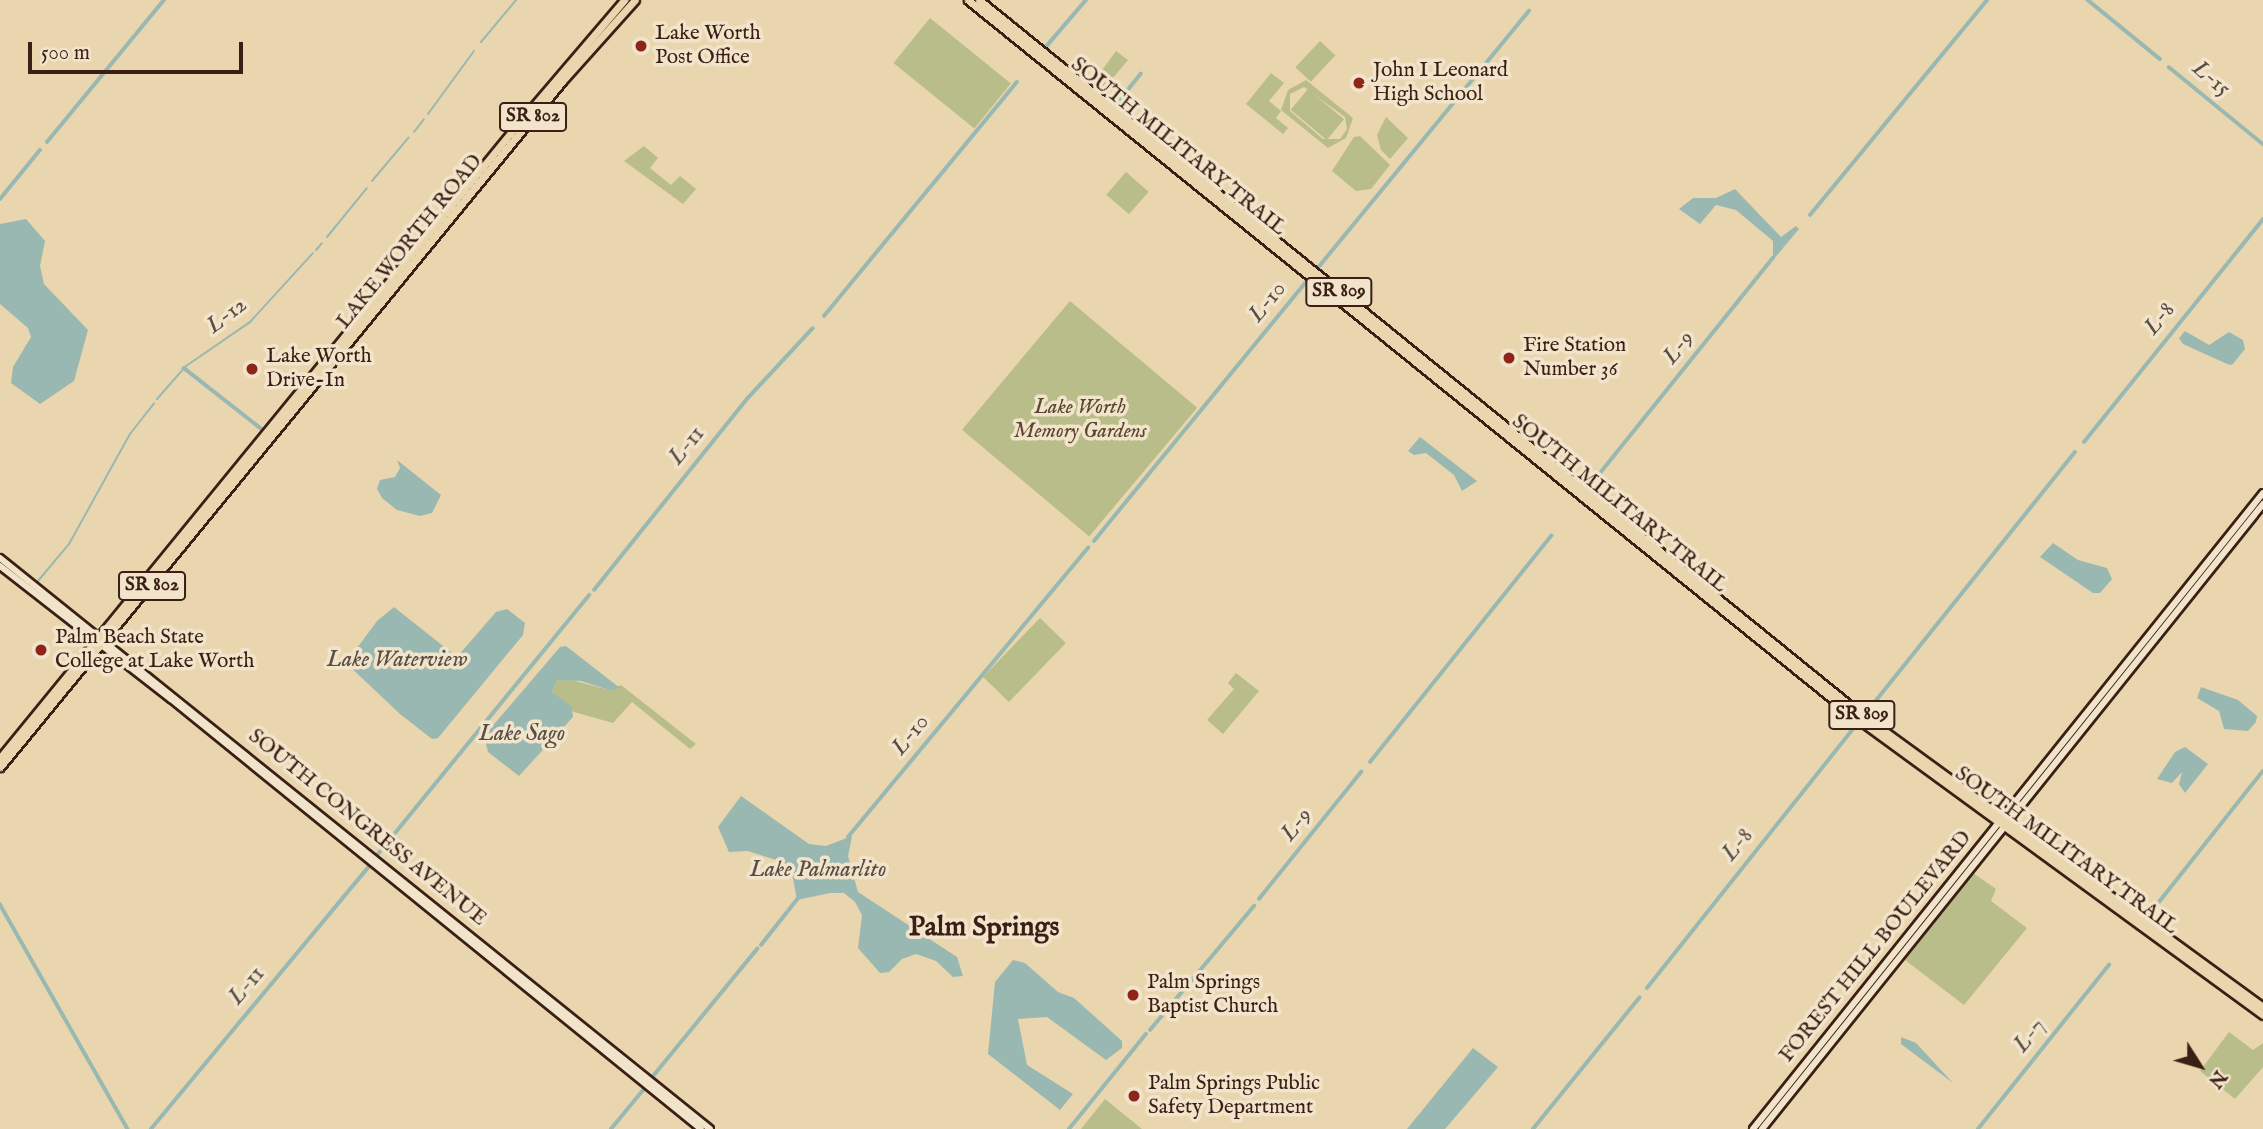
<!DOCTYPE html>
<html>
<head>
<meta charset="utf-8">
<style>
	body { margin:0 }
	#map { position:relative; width:2263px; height:1129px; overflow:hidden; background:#e9d6af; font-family:"IM FELL English",serif }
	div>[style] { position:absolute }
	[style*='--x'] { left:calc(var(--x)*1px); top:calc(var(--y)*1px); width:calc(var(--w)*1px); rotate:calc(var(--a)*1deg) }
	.green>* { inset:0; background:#b9bd89; transform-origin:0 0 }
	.water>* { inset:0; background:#99b8b1 }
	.stream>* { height:2px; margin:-1px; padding:0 1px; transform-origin:1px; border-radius:1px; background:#99b8b1 }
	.canal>* { height:3.5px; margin:-1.75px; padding:0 1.75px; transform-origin:1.75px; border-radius:1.75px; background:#99b8b1 }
	.roads { filter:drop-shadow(2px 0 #3b1f14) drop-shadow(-2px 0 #3b1f14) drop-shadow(0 2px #3b1f14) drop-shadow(0 -2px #3b1f14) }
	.secondary>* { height:6px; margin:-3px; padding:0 3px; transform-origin:3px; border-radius:3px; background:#f1e4cb }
	.primary>* { height:7px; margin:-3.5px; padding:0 3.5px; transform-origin:3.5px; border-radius:3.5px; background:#e9d6af }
	.dots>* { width:19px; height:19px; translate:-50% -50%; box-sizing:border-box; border:4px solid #f1e4cb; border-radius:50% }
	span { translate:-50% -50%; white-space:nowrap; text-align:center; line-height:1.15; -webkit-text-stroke:7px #f1e4cb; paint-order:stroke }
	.shield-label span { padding:2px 5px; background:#f1e4cb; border:2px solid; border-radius:5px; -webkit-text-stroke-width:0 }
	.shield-label { font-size:19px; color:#3b1f14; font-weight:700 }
	.poi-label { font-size:21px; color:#3b1f14 }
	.left { translate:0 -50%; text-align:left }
	.street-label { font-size:21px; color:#3b1f14 }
	.park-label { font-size:21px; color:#5a4631; font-style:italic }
	.water-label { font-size:23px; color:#574d43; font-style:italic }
	.district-label { font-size:28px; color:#3b1f14; font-weight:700 }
	.north { position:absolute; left:2165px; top:1031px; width:70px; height:70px; -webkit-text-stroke:5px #f1e4cb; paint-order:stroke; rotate:127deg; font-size:19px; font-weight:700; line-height:28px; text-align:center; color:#3b1f14 }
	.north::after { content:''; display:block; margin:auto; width:24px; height:32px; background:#3b1f14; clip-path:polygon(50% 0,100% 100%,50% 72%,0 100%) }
	.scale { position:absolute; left:28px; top:42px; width:215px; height:32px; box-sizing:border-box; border:4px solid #3b1f14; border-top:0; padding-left:9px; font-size:21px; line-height:24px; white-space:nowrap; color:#3b1f14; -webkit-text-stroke:5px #f1e4cb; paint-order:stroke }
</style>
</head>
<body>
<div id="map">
	<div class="green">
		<div style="left:930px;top:18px;width:104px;height:58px;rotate:39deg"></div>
		<div style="left:1320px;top:41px;width:21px;height:36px;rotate:43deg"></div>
		<div style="clip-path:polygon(1116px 51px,1128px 60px,1101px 92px,1092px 84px)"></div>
		<div style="clip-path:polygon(1271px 73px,1284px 83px,1269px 101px,1281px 111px,1276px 118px,1288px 128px,1283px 134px,1246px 104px)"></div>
		<div style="clip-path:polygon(evenodd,1306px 80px,1353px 118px,1346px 138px,1328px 148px,1281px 110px,1288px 90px,1306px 80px,1304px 87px,1345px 117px,1347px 129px,1340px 139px,1323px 139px,1290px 111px,1290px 94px,1304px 87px)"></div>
		<div style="left:1308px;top:89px;width:47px;height:27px;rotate:40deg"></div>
		<div style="clip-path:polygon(1386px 117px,1408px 138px,1390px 159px,1381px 150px,1377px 135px)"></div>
		<div style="clip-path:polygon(1360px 136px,1390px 165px,1371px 189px,1356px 191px,1332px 171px,1354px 137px)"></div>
		<div style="clip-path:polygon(644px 146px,658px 158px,650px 168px,671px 185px,680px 176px,696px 189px,683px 204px,624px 161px)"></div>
		<div style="left:1126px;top:172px;width:30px;height:30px;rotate:41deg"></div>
		<div style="left:1070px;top:301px;width:166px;height:168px;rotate:40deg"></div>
		<div style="left:1040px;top:618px;width:36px;height:82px;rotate:44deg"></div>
		<div style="clip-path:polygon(1236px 673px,1259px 691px,1223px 734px,1207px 720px,1234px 689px,1228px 683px)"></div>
		<div style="clip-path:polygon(564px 678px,609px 690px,621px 685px,696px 744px,690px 749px,632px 702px,613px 723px,574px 712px,552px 692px,557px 680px)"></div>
		<div style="clip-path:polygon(1973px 873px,1996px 889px,1991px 901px,2027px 928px,1964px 1005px,1905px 960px)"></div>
		<div style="clip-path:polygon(2229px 1032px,2253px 1050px,2263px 1043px,2263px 1067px,2235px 1099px,2200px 1071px)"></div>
		<div style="clip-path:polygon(1105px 1099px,1142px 1129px,1081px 1129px)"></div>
	</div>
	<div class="water">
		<div style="clip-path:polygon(1735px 189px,1781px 237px,1796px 226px,1799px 229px,1773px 260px,1773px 241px,1736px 210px,1716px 205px,1700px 224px,1679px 209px,1693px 198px,1716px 198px)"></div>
		<div style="clip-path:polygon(26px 219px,45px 241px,40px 266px,44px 284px,88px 330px,74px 381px,40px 404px,11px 383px,13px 367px,31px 337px,28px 328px,0 304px,0 224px)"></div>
		<div style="clip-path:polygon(2185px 331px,2209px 345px,2229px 332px,2243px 340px,2245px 349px,2232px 365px,2227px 364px,2183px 344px,2179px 338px)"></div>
		<div style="clip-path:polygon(1420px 437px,1477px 481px,1462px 491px,1454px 475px,1426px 453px,1414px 455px,1408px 451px)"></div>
		<div style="clip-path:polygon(397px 460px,441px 495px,432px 513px,420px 516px,397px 510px,382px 498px,377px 489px,380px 480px,395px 477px,400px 468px)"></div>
		<div style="clip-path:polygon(2053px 543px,2078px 560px,2107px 568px,2112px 579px,2100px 593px,2093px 593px,2040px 557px)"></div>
		<div style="clip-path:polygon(394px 607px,457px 657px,496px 612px,507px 609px,525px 623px,523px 635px,438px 738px,432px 739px,400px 714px,346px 663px,377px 621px)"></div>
		<div style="clip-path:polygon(566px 646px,620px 688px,609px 690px,581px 681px,557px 680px,552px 692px,572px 707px,573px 717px,519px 776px,488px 752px,484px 736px,560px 647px)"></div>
		<div style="clip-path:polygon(2201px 687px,2238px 700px,2257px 716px,2256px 722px,2248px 731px,2224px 729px,2219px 711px,2197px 698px)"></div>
		<div style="clip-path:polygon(2185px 747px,2208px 764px,2185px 793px,2179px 784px,2182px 772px,2172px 783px,2157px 779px,2175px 752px)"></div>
		<div style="clip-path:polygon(741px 796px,809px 844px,826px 846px,852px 836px,848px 856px,858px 892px,957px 957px,963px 976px,953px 977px,936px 961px,916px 954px,902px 959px,889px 972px,880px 973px,858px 948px,862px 915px,855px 902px,844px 893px,830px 893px,797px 900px,792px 873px,776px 860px,748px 851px,729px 852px,718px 827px)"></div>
		<div style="clip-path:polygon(1013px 960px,1025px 963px,1058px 992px,1074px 998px,1122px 1041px,1122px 1048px,1106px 1060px,1047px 1017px,1018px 1019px,1027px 1065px,1073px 1094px,1060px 1110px,988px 1054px,995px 982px)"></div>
		<div style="clip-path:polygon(1901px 1037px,1916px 1043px,1953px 1083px,1901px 1044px)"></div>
		<div style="clip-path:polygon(1473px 1048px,1498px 1067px,1445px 1129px,1407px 1129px)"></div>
	</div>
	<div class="stream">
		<div style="--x:481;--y:42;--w:55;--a:-50.2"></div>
		<div style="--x:428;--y:114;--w:78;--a:-53.9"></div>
		<div style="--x:414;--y:132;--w:16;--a:-52"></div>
		<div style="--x:372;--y:181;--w:57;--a:-49.9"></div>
		<div style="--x:327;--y:237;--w:63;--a:-50.8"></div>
		<div style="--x:316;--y:250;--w:9;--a:-49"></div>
		<div style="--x:157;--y:399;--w:44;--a:-48.7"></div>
		<div style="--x:186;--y:366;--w:78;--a:-34.5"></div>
		<div style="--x:250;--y:322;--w:93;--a:-47.6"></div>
		<div style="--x:38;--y:581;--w:48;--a:-50"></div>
		<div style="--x:69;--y:544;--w:126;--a:-61"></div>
		<div style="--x:130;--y:434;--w:39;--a:-52"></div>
	</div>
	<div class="canal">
		<div style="--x:2088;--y:0;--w:93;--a:39.3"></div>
		<div style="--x:1045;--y:48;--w:63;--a:-49.5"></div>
		<div style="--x:2169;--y:67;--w:122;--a:39.3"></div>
		<div style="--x:1118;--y:102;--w:36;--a:-51"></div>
		<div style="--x:47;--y:142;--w:184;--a:-50.5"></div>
		<div style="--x:0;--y:199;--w:63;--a:-50.8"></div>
		<div style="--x:1810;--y:215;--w:278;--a:-50.5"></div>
		<div style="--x:1317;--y:269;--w:334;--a:-50.6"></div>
		<div style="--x:824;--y:316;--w:303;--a:-50.5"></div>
		<div style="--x:184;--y:368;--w:100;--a:38.1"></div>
		<div style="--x:2084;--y:442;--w:286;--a:-51.2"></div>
		<div style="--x:1588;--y:488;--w:295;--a:-51.2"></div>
		<div style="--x:1094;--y:541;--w:338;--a:-50.7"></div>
		<div style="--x:594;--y:590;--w:245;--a:-51.3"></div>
		<div style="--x:747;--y:399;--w:96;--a:-47.1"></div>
		<div style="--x:1866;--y:713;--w:334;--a:-51.3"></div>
		<div style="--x:1370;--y:762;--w:290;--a:-51.3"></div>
		<div style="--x:848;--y:837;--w:376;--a:-50.3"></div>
		<div style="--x:378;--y:854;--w:334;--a:-50.8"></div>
		<div style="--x:1259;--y:899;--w:163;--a:-51.2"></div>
		<div style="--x:2159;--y:902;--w:167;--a:-51.6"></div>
		<div style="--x:0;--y:904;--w:259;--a:60.4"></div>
		<div style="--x:761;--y:945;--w:61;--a:-51.6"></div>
		<div style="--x:1647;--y:988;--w:337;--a:-51.5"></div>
		<div style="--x:1150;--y:1030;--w:162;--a:-50"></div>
		<div style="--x:654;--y:1075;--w:163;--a:-50.7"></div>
		<div style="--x:151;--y:1129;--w:343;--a:-50.3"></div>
		<div style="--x:611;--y:1129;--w:52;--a:-50.5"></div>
		<div style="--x:1069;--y:1129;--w:122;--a:-51"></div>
		<div style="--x:1533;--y:1129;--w:169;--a:-51"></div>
		<div style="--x:1978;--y:1129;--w:210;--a:-51.4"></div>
	</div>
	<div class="roads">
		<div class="secondary">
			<div style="--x:0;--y:558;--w:911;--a:38.81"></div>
			<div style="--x:0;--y:566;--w:217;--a:37.9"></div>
			<div style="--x:171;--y:699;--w:682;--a:39.05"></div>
			<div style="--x:1753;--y:1129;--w:815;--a:-51.27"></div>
			<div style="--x:1762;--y:1129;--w:801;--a:-51.28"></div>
		</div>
		<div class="primary">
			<div style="--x:968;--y:0;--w:1141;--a:38.95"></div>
			<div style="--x:1855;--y:717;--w:505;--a:36.14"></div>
			<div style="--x:979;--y:0;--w:1131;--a:39.01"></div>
			<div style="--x:1858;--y:712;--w:501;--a:36.07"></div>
			<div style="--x:0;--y:758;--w:812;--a:-50.75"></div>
			<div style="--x:514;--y:129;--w:170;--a:-49.5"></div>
			<div style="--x:0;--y:767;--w:890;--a:-50.66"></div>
			<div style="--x:564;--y:79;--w:106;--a:-48.1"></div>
		</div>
	</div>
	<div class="dots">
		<div style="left:641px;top:46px;background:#8f2418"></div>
		<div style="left:1359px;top:83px;background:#8f2418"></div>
		<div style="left:1509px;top:358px;background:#8f2418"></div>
		<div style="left:252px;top:369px;background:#8f2418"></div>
		<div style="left:41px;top:650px;background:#8f2418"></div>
		<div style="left:1133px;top:995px;background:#8f2418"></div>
		<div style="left:1134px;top:1096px;background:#8f2418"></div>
	</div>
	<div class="shield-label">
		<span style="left:533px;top:117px">SR 802</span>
		<span style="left:1339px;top:292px">SR 809</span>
		<span style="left:152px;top:586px">SR 802</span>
		<span style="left:1862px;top:715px">SR 809</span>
	</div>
	<div class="poi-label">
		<span class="left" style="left:655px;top:46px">Lake Worth<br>Post Office</span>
		<span class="left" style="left:1373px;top:83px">John I Leonard<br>High School</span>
		<span class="left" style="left:1523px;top:358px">Fire Station<br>Number 36</span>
		<span class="left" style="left:266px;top:369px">Lake Worth<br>Drive-In</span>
		<span class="left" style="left:55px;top:650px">Palm Beach State<br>College at Lake Worth</span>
		<span class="left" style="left:1147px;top:995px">Palm Springs<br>Baptist Church</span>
		<span class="left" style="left:1148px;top:1096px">Palm Springs Public<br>Safety Department</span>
	</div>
	<div class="street-label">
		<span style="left:1178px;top:147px;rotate:39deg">SOUTH MILITARY TRAIL</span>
		<span style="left:410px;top:242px;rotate:-51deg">LAKE WORTH ROAD</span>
		<span style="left:1619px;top:504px;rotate:39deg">SOUTH MILITARY TRAIL</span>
		<span style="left:367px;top:828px;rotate:39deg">SOUTH CONGRESS AVENUE</span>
		<span style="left:2066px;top:851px;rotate:36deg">SOUTH MILITARY TRAIL</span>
		<span style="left:1876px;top:947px;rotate:-51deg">FOREST HILL BOULEVARD</span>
	</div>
	<div class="park-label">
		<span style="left:1080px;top:420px">Lake Worth<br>Memory Gardens</span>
	</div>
	<div class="water-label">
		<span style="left:2211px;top:79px;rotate:40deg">L-15</span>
		<span style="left:1268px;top:302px;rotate:-51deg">L-10</span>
		<span style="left:227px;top:316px;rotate:-38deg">L-12</span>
		<span style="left:2160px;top:319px;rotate:-51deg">L-8</span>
		<span style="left:1679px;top:348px;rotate:-51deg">L-9</span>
		<span style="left:687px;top:446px;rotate:-51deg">L-11</span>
		<span style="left:397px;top:660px">Lake Waterview</span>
		<span style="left:522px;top:734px">Lake Sago</span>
		<span style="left:911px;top:735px;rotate:-51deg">L-10</span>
		<span style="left:1297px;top:825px;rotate:-51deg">L-9</span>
		<span style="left:1738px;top:845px;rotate:-51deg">L-8</span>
		<span style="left:818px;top:870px">Lake Palmarlito</span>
		<span style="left:247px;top:986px;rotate:-50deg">L-11</span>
		<span style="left:2030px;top:1036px;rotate:-51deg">L-7</span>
	</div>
	<div class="district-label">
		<span style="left:984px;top:928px">Palm Springs</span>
	</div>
	<div class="north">N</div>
	<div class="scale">500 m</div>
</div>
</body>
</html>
